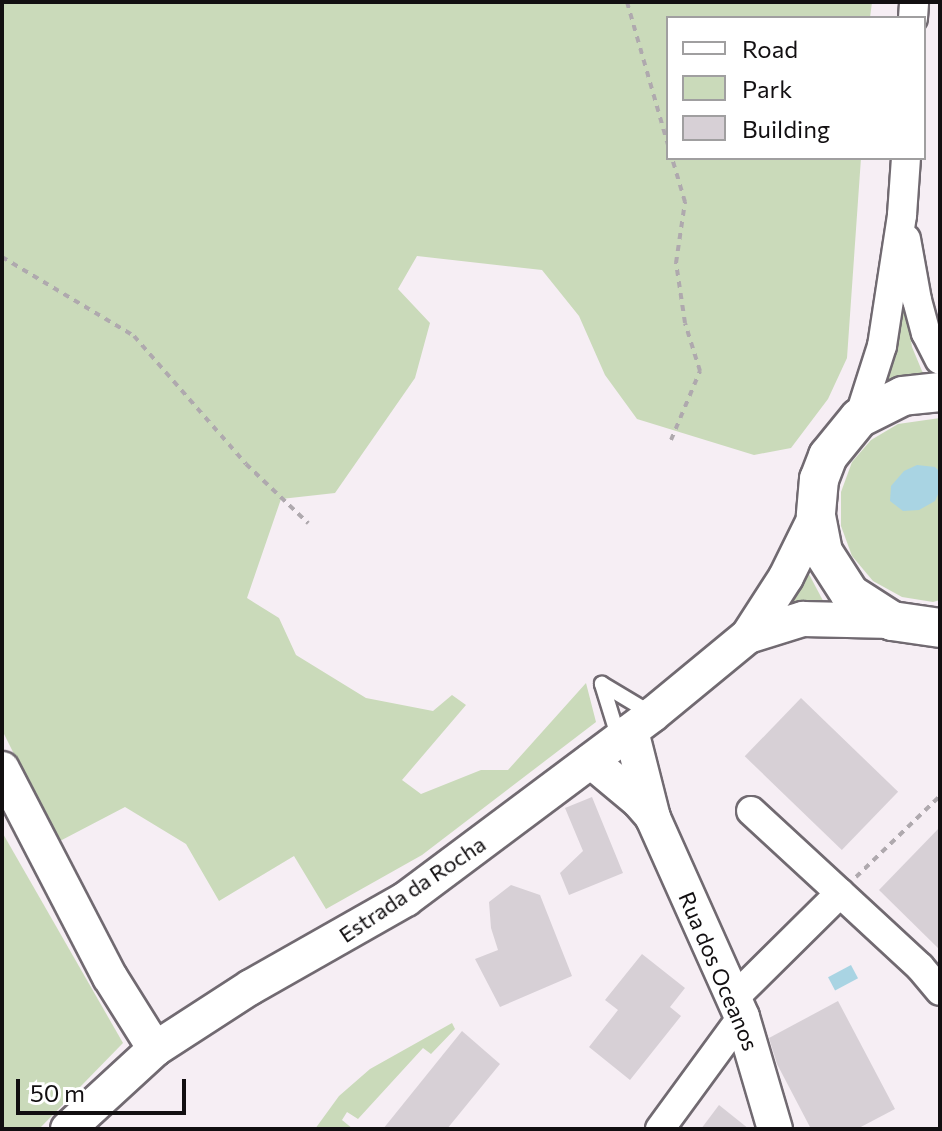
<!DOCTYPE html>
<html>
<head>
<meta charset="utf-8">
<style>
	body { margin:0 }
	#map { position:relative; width:942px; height:1131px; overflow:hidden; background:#f6eef4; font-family:Commissioner,sans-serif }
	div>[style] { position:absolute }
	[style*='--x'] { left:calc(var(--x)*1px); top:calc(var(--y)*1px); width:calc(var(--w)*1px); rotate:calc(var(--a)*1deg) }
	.green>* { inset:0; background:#cadaba }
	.water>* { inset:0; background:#a9d4e3; transform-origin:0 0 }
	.building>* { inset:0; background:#d7d0d6; transform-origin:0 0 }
	.path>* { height:4px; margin-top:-2px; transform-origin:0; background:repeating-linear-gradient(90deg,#afa9ae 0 6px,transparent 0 12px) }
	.roads { filter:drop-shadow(2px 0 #716a71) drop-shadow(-2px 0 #716a71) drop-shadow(0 2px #716a71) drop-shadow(0 -2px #716a71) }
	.service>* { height:14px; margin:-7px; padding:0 7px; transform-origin:7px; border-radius:7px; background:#fff }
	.minor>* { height:28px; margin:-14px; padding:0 14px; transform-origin:14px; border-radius:14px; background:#fff }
	.tertiary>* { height:34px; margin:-17px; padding:0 17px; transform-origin:17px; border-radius:17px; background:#fff }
	.secondary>* { height:38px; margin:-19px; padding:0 19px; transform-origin:19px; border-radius:19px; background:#fff }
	span { translate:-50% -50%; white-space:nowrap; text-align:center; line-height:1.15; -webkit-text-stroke:6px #fff; paint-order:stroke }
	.street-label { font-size:22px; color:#120f11 }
	.frame { position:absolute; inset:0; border:4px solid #120f11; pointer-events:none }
	.legend { position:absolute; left:666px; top:16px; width:260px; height:144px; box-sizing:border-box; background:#fff; border:2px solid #a09fa0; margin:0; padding:10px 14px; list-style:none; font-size:24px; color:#120f11 }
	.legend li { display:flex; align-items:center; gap:16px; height:40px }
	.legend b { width:40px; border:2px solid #a09fa0 }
	.scale { position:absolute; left:16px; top:1079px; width:170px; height:36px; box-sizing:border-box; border:4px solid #120f11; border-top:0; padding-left:10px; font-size:24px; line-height:28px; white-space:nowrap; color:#120f11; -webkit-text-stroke:6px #fff; paint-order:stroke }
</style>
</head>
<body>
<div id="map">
	<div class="green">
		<div style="clip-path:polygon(2px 2px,872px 2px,870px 18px,668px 18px,668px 158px,861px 158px,847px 358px,828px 399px,791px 448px,754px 455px,637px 419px,605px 375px,579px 316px,542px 270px,417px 256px,398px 289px,430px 323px,415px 378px,335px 493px,281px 499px,247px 598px,279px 618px,296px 655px,366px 698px,433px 711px,452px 695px,466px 705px,402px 780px,421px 794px,481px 770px,508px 770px,586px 683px,596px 722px,422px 855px,326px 909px,294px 856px,219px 901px,186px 844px,125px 807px,58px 842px,2px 730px)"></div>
		<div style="clip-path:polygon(903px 291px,912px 347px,922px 371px,933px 386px,878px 397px)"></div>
		<div style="clip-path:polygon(940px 418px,940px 600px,933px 602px,902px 597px,873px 581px,852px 556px,841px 526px,841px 492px,852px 462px,871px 440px,898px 424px)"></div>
		<div style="clip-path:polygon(802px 561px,829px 612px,765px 621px)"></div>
		<div style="clip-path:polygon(2px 832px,123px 1043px,39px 1129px,2px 1129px)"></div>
		<div style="clip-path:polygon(452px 1023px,455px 1029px,431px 1054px,423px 1048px,358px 1119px,347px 1112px,342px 1120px,353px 1129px,315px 1129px,339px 1096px,370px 1069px)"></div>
	</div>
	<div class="water">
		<div style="clip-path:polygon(917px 465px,935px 467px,940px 472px,940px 490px,935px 501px,919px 510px,903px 511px,890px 501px,891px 486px,904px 471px)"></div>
		<div style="left:851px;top:965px;width:15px;height:26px;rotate:62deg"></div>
	</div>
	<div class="building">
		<div style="left:801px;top:698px;width:135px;height:81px;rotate:44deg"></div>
		<div style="clip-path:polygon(592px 797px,623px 873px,569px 895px,560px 873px,583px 851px,565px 808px)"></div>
		<div style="clip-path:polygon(940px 827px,940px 950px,879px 890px)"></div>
		<div style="clip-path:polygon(511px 885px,540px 895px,572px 976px,500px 1007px,475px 959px,498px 950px,491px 928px,489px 902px)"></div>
		<div style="clip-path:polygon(642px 954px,685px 988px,670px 1007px,681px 1016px,630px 1080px,589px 1047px,618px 1010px,605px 1000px)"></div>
		<div style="clip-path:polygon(838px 1001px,895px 1109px,857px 1129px,811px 1129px,777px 1064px,769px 1038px)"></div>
		<div style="clip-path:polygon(462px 1031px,500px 1064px,447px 1129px,383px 1129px)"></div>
		<div style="clip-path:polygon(719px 1105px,749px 1129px,701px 1129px)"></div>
	</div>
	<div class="path">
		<div style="--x:627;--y:2;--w:149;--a:74"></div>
		<div style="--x:2;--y:257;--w:154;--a:30.9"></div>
		<div style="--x:134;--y:336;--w:170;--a:48.8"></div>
		<div style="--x:246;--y:464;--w:86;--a:43.6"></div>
		<div style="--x:671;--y:440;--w:75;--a:-67.2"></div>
		<div style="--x:700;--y:371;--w:50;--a:-107.4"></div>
		<div style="--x:685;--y:323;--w:61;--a:-98.5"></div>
		<div style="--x:676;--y:263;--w:62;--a:-81.6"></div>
		<div style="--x:685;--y:202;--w:46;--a:-106.5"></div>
		<div style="--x:856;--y:877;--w:117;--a:-44"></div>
	</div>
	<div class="roads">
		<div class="service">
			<div style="--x:619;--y:739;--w:58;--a:-107.2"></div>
			<div style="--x:602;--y:684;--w:58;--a:31"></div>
		</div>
		<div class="minor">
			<div style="--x:913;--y:18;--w:16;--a:-86"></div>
			<div style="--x:906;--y:239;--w:62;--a:79.8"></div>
			<div style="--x:917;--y:300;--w:34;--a:75"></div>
			<div style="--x:926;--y:333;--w:30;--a:63"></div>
			<div style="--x:859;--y:418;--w:76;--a:-72.3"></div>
			<div style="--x:882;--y:346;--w:133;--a:-81.3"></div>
			<div style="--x:902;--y:215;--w:57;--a:-86"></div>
			<div style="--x:840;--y:893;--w:109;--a:42.8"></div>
			<div style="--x:920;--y:967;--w:31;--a:50"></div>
			<div style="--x:734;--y:998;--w:149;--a:-44.7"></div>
			<div style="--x:840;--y:893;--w:121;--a:-137.3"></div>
			<div style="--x:660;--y:1129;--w:139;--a:-53.8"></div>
		</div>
		<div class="tertiary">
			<div style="--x:748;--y:636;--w:58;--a:-17.2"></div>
			<div style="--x:803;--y:619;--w:89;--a:1.3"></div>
			<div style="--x:631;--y:731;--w:90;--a:75.8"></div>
			<div style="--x:653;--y:818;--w:218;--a:65.9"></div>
			<div style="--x:742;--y:1017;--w:117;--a:73.6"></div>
			<div style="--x:591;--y:761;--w:62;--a:39.8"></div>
			<div style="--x:639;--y:801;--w:21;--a:49"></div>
			<div style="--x:2;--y:769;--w:234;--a:62.6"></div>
			<div style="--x:110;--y:977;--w:85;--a:58"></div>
			<div style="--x:68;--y:1129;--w:118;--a:-42.6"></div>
			<div style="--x:155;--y:1049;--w:114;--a:-32.9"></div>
			<div style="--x:251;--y:987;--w:178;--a:-29.6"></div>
			<div style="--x:406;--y:899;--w:307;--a:-36.8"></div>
			<div style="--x:652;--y:715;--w:124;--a:-39.5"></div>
			<div style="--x:748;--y:636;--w:70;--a:-57.2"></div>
			<div style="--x:786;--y:577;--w:68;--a:-63.8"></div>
		</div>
		<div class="secondary">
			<div style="--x:940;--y:392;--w:37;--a:174"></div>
			<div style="--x:903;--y:396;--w:49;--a:153.4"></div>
			<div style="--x:859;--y:418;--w:49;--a:129.2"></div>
			<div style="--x:828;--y:456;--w:25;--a:111"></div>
			<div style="--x:819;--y:479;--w:37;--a:95"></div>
			<div style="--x:816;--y:516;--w:37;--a:79"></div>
			<div style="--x:823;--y:552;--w:50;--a:57.3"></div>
			<div style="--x:850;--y:594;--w:50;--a:32.7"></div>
			<div style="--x:892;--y:621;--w:49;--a:8.3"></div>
		</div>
	</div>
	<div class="street-label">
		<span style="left:412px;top:889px;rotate:-34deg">Estrada da Rocha</span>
		<span style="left:719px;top:971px;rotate:67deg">Rua dos Oceanos</span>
	</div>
	<div class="frame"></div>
	<ul class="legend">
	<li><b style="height:10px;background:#fff"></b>Road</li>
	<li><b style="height:22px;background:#cadaba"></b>Park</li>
	<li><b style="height:22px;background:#d7d0d6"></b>Building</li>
	</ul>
	<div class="scale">50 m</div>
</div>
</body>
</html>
